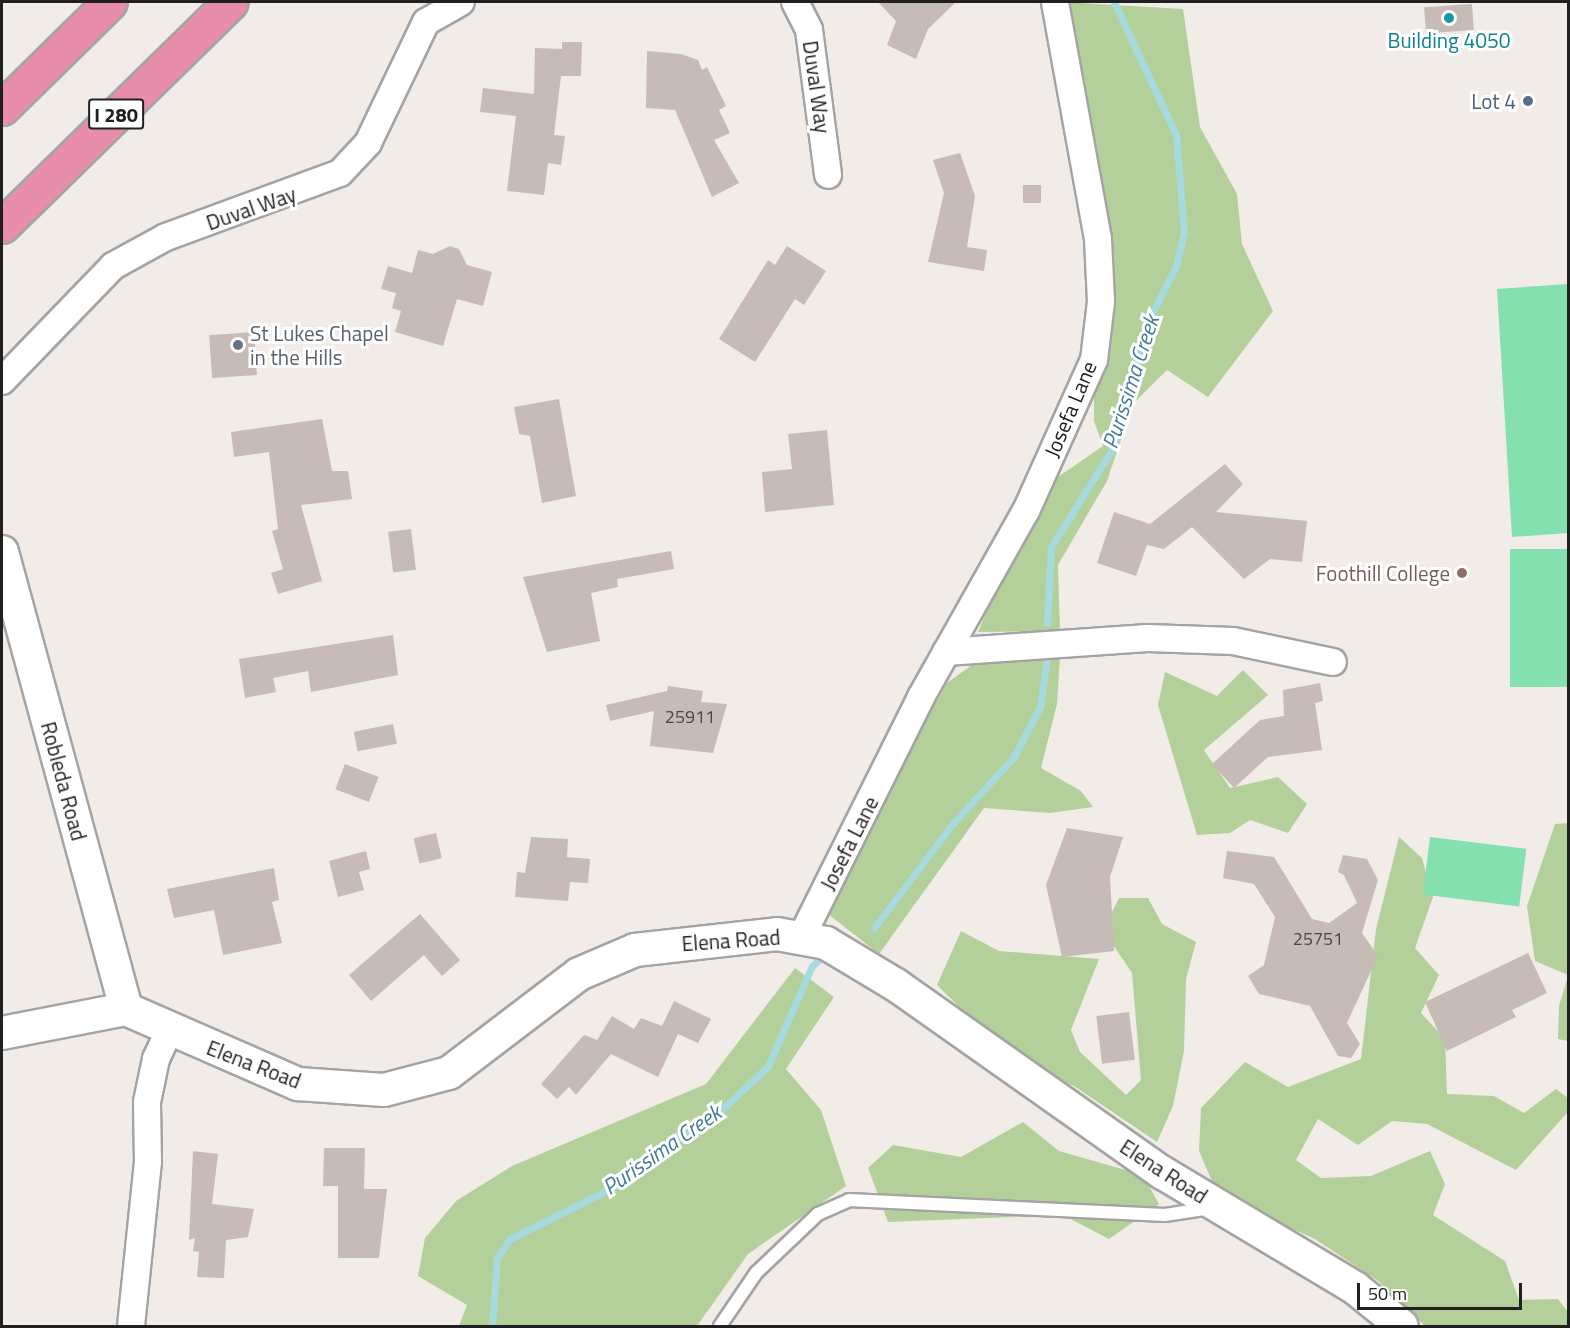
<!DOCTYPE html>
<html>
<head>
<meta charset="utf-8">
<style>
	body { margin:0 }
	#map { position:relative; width:1570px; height:1328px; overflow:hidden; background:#f1ece7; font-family:"Titillium Web",sans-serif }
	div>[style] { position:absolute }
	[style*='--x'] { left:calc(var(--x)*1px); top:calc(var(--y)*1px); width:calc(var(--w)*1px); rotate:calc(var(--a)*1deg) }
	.forest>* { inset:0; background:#b3d09b }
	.pitch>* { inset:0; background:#84e0af; transform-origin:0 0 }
	.stream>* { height:7px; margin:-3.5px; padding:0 3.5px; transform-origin:3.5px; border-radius:3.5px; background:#a7dade }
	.building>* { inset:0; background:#c6bbb6; transform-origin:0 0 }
	.roads { filter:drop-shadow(2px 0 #a4a4a4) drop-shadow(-2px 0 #a4a4a4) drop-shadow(0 2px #a4a4a4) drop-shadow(0 -2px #a4a4a4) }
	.service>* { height:12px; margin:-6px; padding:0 6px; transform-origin:6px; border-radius:6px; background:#fff }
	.minor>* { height:26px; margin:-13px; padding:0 13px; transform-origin:13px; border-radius:13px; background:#fff }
	.tertiary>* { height:32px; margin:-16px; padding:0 16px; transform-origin:16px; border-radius:16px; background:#fff }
	.motorway>* { height:33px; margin:-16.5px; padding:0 16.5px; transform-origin:16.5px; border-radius:16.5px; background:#e88eac }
	.dots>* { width:16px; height:16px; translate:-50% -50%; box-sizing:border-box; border:3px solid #fff; border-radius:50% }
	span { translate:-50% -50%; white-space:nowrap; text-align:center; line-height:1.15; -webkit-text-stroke:6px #fff; paint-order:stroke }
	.number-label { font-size:18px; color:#4a4746 }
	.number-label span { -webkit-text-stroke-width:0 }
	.shield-label span { padding:2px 4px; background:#fff; border:2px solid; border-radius:4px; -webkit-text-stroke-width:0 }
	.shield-label { font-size:20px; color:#202020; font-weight:700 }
	.culture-label { font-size:21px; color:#0d838f }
	.street-label { font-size:21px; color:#202020 }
	.service-label { font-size:21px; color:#4e5e75 }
	.right { translate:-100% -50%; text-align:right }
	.worship-label { font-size:21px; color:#5b616d }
	.left { translate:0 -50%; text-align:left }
	.education-label { font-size:21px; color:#785e54 }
	.water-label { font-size:22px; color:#427a99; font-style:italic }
	.frame { position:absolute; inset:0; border:3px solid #202020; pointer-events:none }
	.scale { position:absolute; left:1357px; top:1283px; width:165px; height:27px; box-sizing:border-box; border:3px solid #202020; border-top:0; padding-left:8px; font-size:18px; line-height:21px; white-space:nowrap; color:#202020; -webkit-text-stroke:4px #fff; paint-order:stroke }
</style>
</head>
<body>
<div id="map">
	<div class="forest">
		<div style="clip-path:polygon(1062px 2px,1183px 9px,1200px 127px,1237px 194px,1242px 244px,1273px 311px,1208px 397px,1167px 370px,1133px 404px,1107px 481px,1058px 565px,1060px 631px,978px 632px,1036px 492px,1103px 446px,1094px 421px,1094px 386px,1107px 329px,1112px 259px)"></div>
		<div style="clip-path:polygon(986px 655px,1060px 657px,1057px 704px,1041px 768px,1081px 791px,1093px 807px,1050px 813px,984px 808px,879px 954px,828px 914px,846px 860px,947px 683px)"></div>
		<div style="clip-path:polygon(1243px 670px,1268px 695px,1204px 750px,1230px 788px,1278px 777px,1307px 804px,1288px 833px,1250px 820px,1230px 833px,1197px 835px,1158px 705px,1165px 672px,1217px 696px)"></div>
		<div style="clip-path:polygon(1568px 823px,1568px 975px,1535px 961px,1527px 906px,1555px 824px)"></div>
		<div style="clip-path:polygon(1399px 837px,1422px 858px,1433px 897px,1415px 948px,1439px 975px,1421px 1013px,1445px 1039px,1447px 1094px,1494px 1096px,1524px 1113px,1556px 1089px,1568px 1098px,1568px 1112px,1516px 1170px,1427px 1124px,1392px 1121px,1358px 1145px,1318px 1119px,1296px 1160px,1321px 1178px,1371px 1176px,1430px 1151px,1445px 1184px,1433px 1215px,1505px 1261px,1519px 1300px,1558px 1299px,1568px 1312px,1568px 1326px,1425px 1326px,1378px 1281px,1315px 1239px,1218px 1195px,1199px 1151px,1201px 1108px,1245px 1062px,1288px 1087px,1361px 1059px,1376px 929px)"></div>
		<div style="clip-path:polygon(1119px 898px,1148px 898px,1162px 924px,1196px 942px,1186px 979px,1184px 1051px,1173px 1106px,1157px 1142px,1074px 1086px,1015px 1062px,937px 985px,961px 931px,999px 951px,1099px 959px,1071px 1030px,1080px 1052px,1126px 1095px,1141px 1080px,1132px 973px,1103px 930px)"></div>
		<div style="clip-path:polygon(795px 968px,834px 997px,786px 1069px,821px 1110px,846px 1186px,748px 1254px,697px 1326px,459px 1326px,467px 1305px,418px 1276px,425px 1238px,456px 1201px,512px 1166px,706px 1084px)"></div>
		<div style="clip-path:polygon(1568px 976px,1568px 1041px,1558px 1039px,1559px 1006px)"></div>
		<div style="clip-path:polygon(1023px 1122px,1059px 1151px,1143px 1175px,1159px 1204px,1109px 1239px,1063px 1215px,888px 1222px,868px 1168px,893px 1145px,961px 1157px)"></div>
	</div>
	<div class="pitch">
		<div style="clip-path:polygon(1568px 284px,1568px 533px,1512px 537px,1497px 289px)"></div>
		<div style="left:1568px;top:549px;width:138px;height:58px;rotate:90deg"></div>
		<div style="left:1430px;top:837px;width:97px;height:58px;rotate:7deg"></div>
	</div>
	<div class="stream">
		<div style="--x:1047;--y:623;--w:76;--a:-87"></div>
		<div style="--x:1051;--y:547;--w:119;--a:-58"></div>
		<div style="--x:1114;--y:446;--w:132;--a:-74.6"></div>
		<div style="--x:1149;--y:319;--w:59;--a:-63"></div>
		<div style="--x:1176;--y:266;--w:35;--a:-77"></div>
		<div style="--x:1184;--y:232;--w:97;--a:-94.7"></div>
		<div style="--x:1176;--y:135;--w:147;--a:-115"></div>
		<div style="--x:874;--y:928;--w:133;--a:-53"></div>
		<div style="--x:954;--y:822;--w:87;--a:-47.3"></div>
		<div style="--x:1013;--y:758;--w:58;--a:-62.1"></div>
		<div style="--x:1040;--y:707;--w:49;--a:-81.7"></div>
		<div style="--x:492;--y:1326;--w:68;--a:-85.8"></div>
		<div style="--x:497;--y:1258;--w:23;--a:-56"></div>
		<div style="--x:510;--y:1239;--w:127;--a:-26.6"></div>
		<div style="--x:624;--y:1182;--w:67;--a:-42"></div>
		<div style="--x:674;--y:1137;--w:46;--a:-27.1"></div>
		<div style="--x:715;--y:1116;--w:73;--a:-43.3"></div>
		<div style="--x:768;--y:1066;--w:109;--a:-66.3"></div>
		<div style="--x:812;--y:966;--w:19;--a:-43"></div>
	</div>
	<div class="building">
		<div style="clip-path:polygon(878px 2px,956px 2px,928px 29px,916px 59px,887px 45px,896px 21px)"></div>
		<div style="left:1472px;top:4px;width:26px;height:48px;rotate:86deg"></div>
		<div style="clip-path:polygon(562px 42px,582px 42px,581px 76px,561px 76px,554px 135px,565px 136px,561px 165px,548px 163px,544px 195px,507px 191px,516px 116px,480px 112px,483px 88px,534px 94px,535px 48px,562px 49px)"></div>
		<div style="clip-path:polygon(647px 51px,681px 54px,698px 60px,702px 70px,707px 67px,726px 106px,719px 110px,730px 133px,714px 140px,739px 183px,712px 197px,675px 110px,646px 108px)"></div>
		<div style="clip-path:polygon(960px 153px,975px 196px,967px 247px,987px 250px,984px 271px,928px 262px,944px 193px,933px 160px)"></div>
		<div style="left:1023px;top:185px;width:18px;height:18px"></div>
		<div style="clip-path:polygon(450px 246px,459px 249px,467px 265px,492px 272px,483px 306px,457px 299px,443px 346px,395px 332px,401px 311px,392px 308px,396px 293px,381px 289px,388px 266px,412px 273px,418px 250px,433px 254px)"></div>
		<div style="clip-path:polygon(787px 246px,826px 271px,804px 305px,795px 299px,755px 362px,719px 339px,768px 260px,775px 265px)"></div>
		<div style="left:254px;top:332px;width:43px;height:45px;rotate:86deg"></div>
		<div style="clip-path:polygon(559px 399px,576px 496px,542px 503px,530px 436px,519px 434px,514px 407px)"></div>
		<div style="clip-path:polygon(322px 419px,332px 471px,348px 471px,352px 499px,301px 505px,322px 581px,278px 594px,271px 573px,283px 569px,272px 531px,278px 529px,269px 452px,234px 457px,231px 432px)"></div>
		<div style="clip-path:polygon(827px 430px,834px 505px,765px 512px,762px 472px,792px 469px,788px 434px)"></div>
		<div style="clip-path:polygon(1225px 464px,1243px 484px,1216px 512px,1307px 521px,1302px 562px,1270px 559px,1244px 579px,1192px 527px,1164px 549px,1147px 545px,1136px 576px,1097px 563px,1114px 512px,1150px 524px)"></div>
		<div style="left:411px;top:529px;width:41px;height:23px;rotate:83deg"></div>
		<div style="clip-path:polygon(671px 551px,674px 569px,617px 579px,618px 587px,591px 593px,600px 641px,547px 652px,523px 577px)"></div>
		<div style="clip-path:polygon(393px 635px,398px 675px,311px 692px,308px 671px,273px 678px,276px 692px,245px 698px,239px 659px)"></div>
		<div style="clip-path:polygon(1320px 683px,1323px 701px,1315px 703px,1322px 750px,1268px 757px,1234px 788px,1212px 764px,1260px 720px,1284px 716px,1283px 690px)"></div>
		<div style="clip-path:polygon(668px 686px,703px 691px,701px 702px,727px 704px,713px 753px,650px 746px,654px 711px,610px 721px,606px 705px,667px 691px)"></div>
		<div style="left:393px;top:724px;width:20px;height:40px;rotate:79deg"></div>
		<div style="left:345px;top:764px;width:36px;height:27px;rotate:21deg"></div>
		<div style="clip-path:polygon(1067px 828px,1123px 837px,1110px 877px,1114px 951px,1062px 957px,1046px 885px)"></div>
		<div style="left:436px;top:833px;width:26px;height:23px;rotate:77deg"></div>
		<div style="clip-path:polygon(531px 837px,568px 839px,567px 857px,590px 859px,588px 883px,570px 882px,568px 901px,515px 897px,517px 872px,525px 873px)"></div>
		<div style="clip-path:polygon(366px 851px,370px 869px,359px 872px,364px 890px,338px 897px,329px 861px)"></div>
		<div style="clip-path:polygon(1227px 851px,1274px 857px,1312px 919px,1329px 923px,1357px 903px,1344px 875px,1338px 872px,1343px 855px,1367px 859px,1378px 880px,1362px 933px,1378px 956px,1347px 1023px,1360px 1044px,1351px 1058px,1338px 1056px,1310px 1006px,1259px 994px,1248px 976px,1264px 965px,1275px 917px,1254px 884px,1223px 878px)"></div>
		<div style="clip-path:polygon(274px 868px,279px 900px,272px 902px,282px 943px,223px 955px,214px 910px,174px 918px,167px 889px)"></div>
		<div style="clip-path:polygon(420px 914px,460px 960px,442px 976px,424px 955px,371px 1001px,349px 975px)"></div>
		<div style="clip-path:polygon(1528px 953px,1547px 993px,1512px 1010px,1516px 1017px,1447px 1051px,1425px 1002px)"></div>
		<div style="clip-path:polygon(674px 1001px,711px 1019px,698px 1043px,678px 1034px,658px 1077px,611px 1054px,576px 1095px,569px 1087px,557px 1099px,541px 1084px,584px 1035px,597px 1040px,612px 1016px,634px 1029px,641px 1018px,662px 1026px)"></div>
		<div style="left:1129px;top:1012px;width:48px;height:33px;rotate:83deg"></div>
		<div style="clip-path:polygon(324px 1148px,365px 1148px,364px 1189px,387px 1189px,379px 1258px,338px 1258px,338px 1186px,323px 1186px)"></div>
		<div style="clip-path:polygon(193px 1151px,218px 1154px,212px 1204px,254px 1209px,248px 1237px,226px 1240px,224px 1278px,197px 1277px,199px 1252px,193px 1251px,195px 1238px,189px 1240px)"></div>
	</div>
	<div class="roads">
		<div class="service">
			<div style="--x:720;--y:1326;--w:64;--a:-55.8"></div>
			<div style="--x:756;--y:1273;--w:86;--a:-43.6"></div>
			<div style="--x:818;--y:1214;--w:34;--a:-24"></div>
			<div style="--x:849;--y:1200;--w:316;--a:2.7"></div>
			<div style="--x:1165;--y:1215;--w:46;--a:-8.8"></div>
		</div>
		<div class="minor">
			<div style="--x:795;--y:2;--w:31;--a:63"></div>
			<div style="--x:809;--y:30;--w:146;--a:82.5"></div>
			<div style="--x:2;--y:381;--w:160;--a:-46"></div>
			<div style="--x:113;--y:266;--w:60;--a:-28.7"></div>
			<div style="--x:166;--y:237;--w:185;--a:-20.2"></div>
			<div style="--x:340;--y:173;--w:41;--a:-47"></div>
			<div style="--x:368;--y:143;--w:134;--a:-64.4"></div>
			<div style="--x:426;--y:22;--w:40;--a:-29.7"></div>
			<div style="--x:946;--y:652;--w:202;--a:-4"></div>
			<div style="--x:1148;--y:638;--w:85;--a:2"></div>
			<div style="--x:1233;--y:641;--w:102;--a:11.9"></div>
			<div style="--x:801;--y:938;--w:269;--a:-63.5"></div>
			<div style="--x:921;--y:697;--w:214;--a:-60.6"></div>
			<div style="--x:1026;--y:511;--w:166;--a:-65.8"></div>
			<div style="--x:1094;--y:360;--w:59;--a:-83.2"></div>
			<div style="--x:1101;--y:301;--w:62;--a:-92.8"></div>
			<div style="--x:1098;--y:239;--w:241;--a:-100.3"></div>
			<div style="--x:131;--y:1326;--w:165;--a:-84.1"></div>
			<div style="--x:148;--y:1162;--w:60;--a:-91"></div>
			<div style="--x:147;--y:1102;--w:44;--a:-78.2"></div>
			<div style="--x:156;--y:1059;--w:33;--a:-65"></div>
		</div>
		<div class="tertiary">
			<div style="--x:2;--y:552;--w:474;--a:74.8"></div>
			<div style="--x:2;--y:1033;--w:126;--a:-11"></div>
			<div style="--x:126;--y:1009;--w:188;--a:23.6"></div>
			<div style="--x:298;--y:1084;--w:86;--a:4"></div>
			<div style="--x:384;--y:1090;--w:67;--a:-14.7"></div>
			<div style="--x:449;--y:1073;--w:163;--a:-37.3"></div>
			<div style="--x:579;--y:974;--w:61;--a:-23.2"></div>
			<div style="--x:635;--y:950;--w:143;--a:-6.4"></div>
			<div style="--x:777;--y:934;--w:50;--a:10.4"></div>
			<div style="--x:826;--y:943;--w:82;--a:31"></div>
			<div style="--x:896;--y:985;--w:327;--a:35.2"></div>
			<div style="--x:1163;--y:1173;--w:224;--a:30.9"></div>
			<div style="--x:1355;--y:1288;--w:60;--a:39"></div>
		</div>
		<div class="motorway">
			<div style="--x:2;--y:108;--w:151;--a:-44.5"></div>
			<div style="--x:2;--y:226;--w:320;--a:-44.4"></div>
		</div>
	</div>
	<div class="dots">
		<div style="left:1449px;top:18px;background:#0f9aa8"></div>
		<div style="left:1528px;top:101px;background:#5c6f8a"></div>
		<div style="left:238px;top:345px;background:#6b7280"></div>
		<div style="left:1462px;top:573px;background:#8d6e63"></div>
	</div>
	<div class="number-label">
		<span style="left:690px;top:717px">25911</span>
		<span style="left:1318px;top:939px">25751</span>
	</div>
	<div class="shield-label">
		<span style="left:116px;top:114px">I 280</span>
	</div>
	<div class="culture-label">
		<span style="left:1449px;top:40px">Building 4050</span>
	</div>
	<div class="street-label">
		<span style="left:817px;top:87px;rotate:82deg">Duval Way</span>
		<span style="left:251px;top:208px;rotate:-19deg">Duval Way</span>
		<span style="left:1070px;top:409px;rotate:-67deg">Josefa Lane</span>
		<span style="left:64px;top:781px;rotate:75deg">Robleda Road</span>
		<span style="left:849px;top:843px;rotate:-63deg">Josefa Lane</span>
		<span style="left:731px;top:940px;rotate:-4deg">Elena Road</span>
		<span style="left:254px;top:1064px;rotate:21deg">Elena Road</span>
		<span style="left:1164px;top:1171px;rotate:33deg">Elena Road</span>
	</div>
	<div class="service-label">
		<span class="right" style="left:1516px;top:101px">Lot 4</span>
	</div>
	<div class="worship-label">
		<span class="left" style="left:250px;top:345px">St Lukes Chapel<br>in the Hills</span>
	</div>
	<div class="education-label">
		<span class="right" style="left:1450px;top:573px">Foothill College</span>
	</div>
	<div class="water-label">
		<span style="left:1131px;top:382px;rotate:-72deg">Purissima Creek</span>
		<span style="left:662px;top:1150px;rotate:-35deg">Purissima Creek</span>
	</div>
	<div class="frame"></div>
	<div class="scale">50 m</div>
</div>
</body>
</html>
